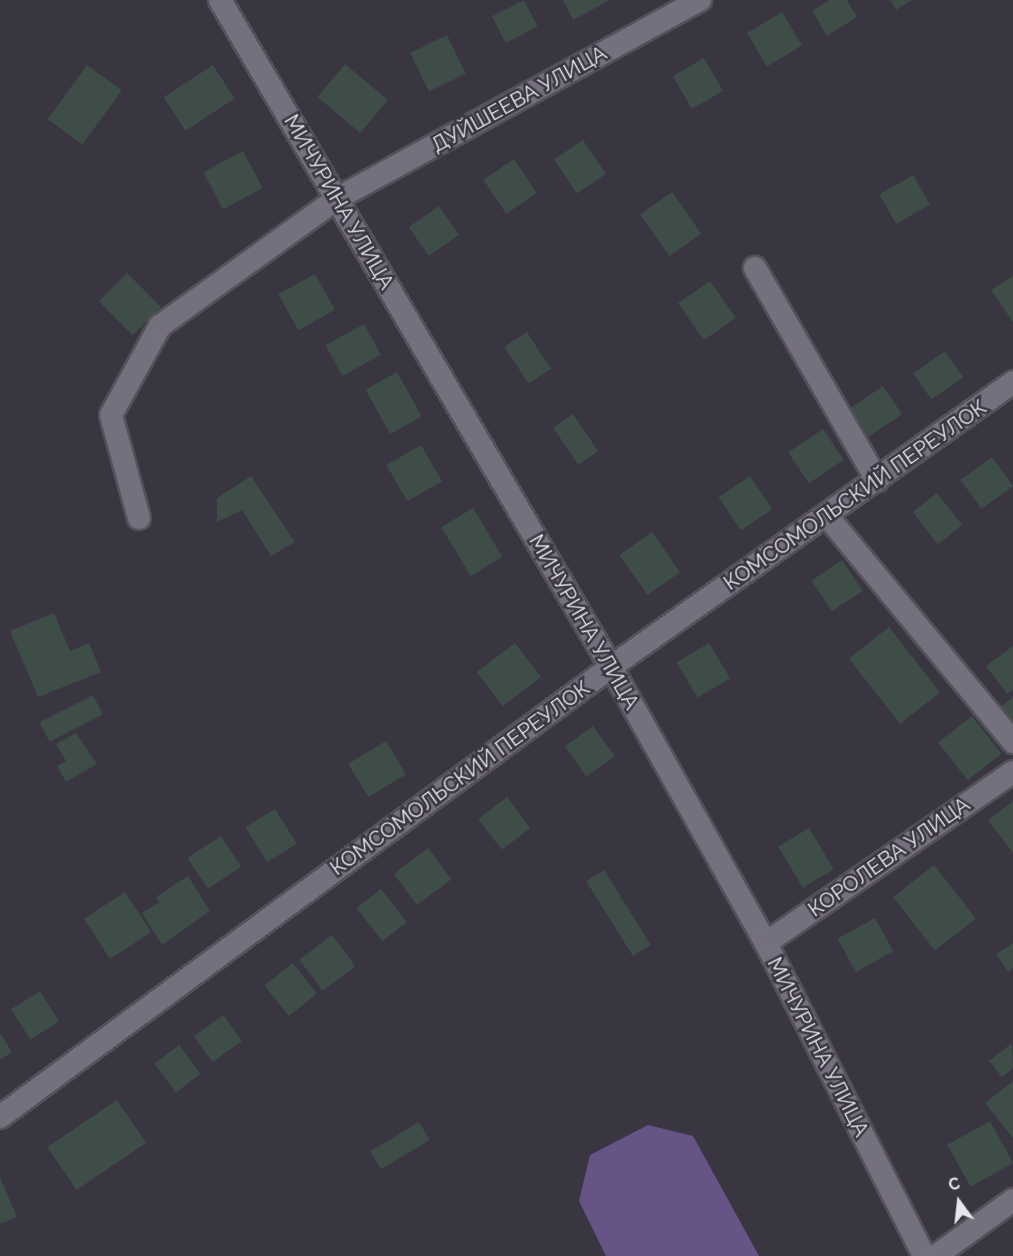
<!DOCTYPE html>
<html>
<head>
<meta charset="utf-8">
<style>
	body { margin:0 }
	#map { position:relative; width:1013px; height:1256px; overflow:hidden; background:#393541; font-family:Raleway,sans-serif }
	div>[style] { position:absolute }
	[style*='--x'] { left:calc(var(--x)*1px); top:calc(var(--y)*1px); width:calc(var(--w)*1px); rotate:calc(var(--a)*1deg) }
	.green>* { inset:0; background:#665486 }
	.building>* { inset:0; background:#3e4d48; transform-origin:0 0 }
	.roads { filter:drop-shadow(2px 0 #54515a) drop-shadow(-2px 0 #54515a) drop-shadow(0 2px #54515a) drop-shadow(0 -2px #54515a) }
	.minor>* { height:22px; margin:-11px; padding:0 11px; transform-origin:11px; border-radius:11px; background:#75707d }
	span { translate:-50% -50%; white-space:nowrap; text-align:center; line-height:1.15; -webkit-text-stroke:5px #393541; paint-order:stroke }
	.street-label { font-size:21px; color:#e8e6ed }
	.north { position:absolute; left:929px; top:1172px; width:60px; height:60px; -webkit-text-stroke:4px #393541; paint-order:stroke; rotate:345deg; font-size:16px; font-weight:700; line-height:24px; text-align:center; color:#e8e6ed }
	.north::after { content:''; display:block; margin:auto; width:21px; height:27px; background:#e8e6ed; clip-path:polygon(50% 0,100% 100%,50% 72%,0 100%) }
</style>
</head>
<body>
<div id="map">
	<div class="green">
		<div style="clip-path:polygon(648px 1125px,693px 1136px,759px 1256px,606px 1256px,579px 1201px,590px 1155px)"></div>
	</div>
	<div class="building">
		<div style="left:524px;top:0;width:30px;height:36px;rotate:63deg"></div>
		<div style="clip-path:polygon(563px 0,610px 0,573px 20px)"></div>
		<div style="clip-path:polygon(830px 0,847px 0,857px 17px,827px 36px,812px 11px)"></div>
		<div style="clip-path:polygon(890px 0,912px 0,896px 10px)"></div>
		<div style="left:782px;top:12px;width:39px;height:41px;rotate:59deg"></div>
		<div style="left:447px;top:35px;width:43px;height:41px;rotate:64deg"></div>
		<div style="left:704px;top:58px;width:38px;height:36px;rotate:60deg"></div>
		<div style="left:345px;top:64px;width:56px;height:43px;rotate:40deg"></div>
		<div style="left:87px;top:65px;width:43px;height:67px;rotate:36deg"></div>
		<div style="left:213px;top:65px;width:40px;height:59px;rotate:57deg"></div>
		<div style="left:583px;top:140px;width:41px;height:35px;rotate:56deg"></div>
		<div style="left:243px;top:151px;width:42px;height:45px;rotate:62deg"></div>
		<div style="left:514px;top:159px;width:41px;height:37px;rotate:56deg"></div>
		<div style="left:913px;top:175px;width:34px;height:39px;rotate:60deg"></div>
		<div style="left:672px;top:192px;width:51px;height:39px;rotate:55deg"></div>
		<div style="left:439px;top:206px;width:35px;height:37px;rotate:55deg"></div>
		<div style="left:127px;top:273px;width:48px;height:40px;rotate:45deg"></div>
		<div style="left:315px;top:274px;width:41px;height:42px;rotate:61deg"></div>
		<div style="clip-path:polygon(1013px 276px,1013px 322px,991px 290px)"></div>
		<div style="left:710px;top:281px;width:45px;height:39px;rotate:55deg"></div>
		<div style="left:364px;top:324px;width:35px;height:44px;rotate:61deg"></div>
		<div style="left:527px;top:332px;width:44px;height:27px;rotate:57deg"></div>
		<div style="left:945px;top:351px;width:32px;height:39px;rotate:55deg"></div>
		<div style="left:397px;top:372px;width:51px;height:36px;rotate:61deg"></div>
		<div style="left:883px;top:386px;width:34px;height:41px;rotate:56deg"></div>
		<div style="left:573px;top:414px;width:45px;height:24px;rotate:56deg"></div>
		<div style="left:823px;top:429px;width:37px;height:42px;rotate:56deg"></div>
		<div style="left:421px;top:445px;width:42px;height:40px;rotate:60deg"></div>
		<div style="left:992px;top:457px;width:36px;height:39px;rotate:54deg"></div>
		<div style="clip-path:polygon(251px 476px,295px 542px,271px 556px,242px 510px,217px 522px,217px 498px)"></div>
		<div style="left:750px;top:476px;width:40px;height:38px;rotate:56deg"></div>
		<div style="left:937px;top:493px;width:41px;height:31px;rotate:52deg"></div>
		<div style="left:473px;top:508px;width:57px;height:37px;rotate:59deg"></div>
		<div style="left:652px;top:532px;width:49px;height:40px;rotate:55deg"></div>
		<div style="left:842px;top:560px;width:37px;height:37px;rotate:56deg"></div>
		<div style="clip-path:polygon(54px 613px,70px 651px,89px 643px,101px 672px,38px 697px,10px 631px)"></div>
		<div style="left:889px;top:627px;width:83px;height:51px;rotate:52deg"></div>
		<div style="left:515px;top:643px;width:43px;height:48px;rotate:53deg"></div>
		<div style="left:709px;top:643px;width:41px;height:38px;rotate:59deg"></div>
		<div style="clip-path:polygon(1013px 646px,1013px 690px,1007px 694px,986px 666px)"></div>
		<div style="left:93px;top:695px;width:22px;height:60px;rotate:63deg"></div>
		<div style="clip-path:polygon(1013px 697px,1013px 724px,1000px 707px)"></div>
		<div style="left:972px;top:716px;width:48px;height:43px;rotate:52deg"></div>
		<div style="left:593px;top:726px;width:37px;height:35px;rotate:54deg"></div>
		<div style="clip-path:polygon(76px 733px,97px 764px,66px 782px,57px 766px,66px 761px,56px 744px)"></div>
		<div style="left:386px;top:741px;width:39px;height:44px;rotate:59deg"></div>
		<div style="left:507px;top:797px;width:39px;height:36px;rotate:53deg"></div>
		<div style="clip-path:polygon(1013px 801px,1013px 853px,988px 820px)"></div>
		<div style="left:275px;top:809px;width:41px;height:35px;rotate:58deg"></div>
		<div style="left:809px;top:828px;width:48px;height:36px;rotate:59deg"></div>
		<div style="left:221px;top:836px;width:37px;height:40px;rotate:57deg"></div>
		<div style="left:428px;top:848px;width:39px;height:43px;rotate:53deg"></div>
		<div style="left:934px;top:865px;width:68px;height:52px;rotate:52deg"></div>
		<div style="left:604px;top:870px;width:88px;height:21px;rotate:58deg"></div>
		<div style="clip-path:polygon(188px 876px,210px 911px,162px 945px,142px 913px,159px 902px,156px 897px)"></div>
		<div style="left:381px;top:889px;width:42px;height:31px;rotate:52deg"></div>
		<div style="left:125px;top:892px;width:48px;height:49px;rotate:57deg"></div>
		<div style="left:875px;top:918px;width:38px;height:43px;rotate:61deg"></div>
		<div style="left:332px;top:935px;width:39px;height:41px;rotate:53deg"></div>
		<div style="clip-path:polygon(1013px 943px,1013px 968px,1008px 972px,996px 954px)"></div>
		<div style="left:293px;top:963px;width:39px;height:36px;rotate:52deg"></div>
		<div style="left:40px;top:991px;width:36px;height:34px;rotate:58deg"></div>
		<div style="left:223px;top:1015px;width:32px;height:36px;rotate:54deg"></div>
		<div style="clip-path:polygon(0 1033px,12px 1052px,0 1060px)"></div>
		<div style="clip-path:polygon(1012px 1043px,1013px 1068px,1002px 1077px,989px 1061px)"></div>
		<div style="left:179px;top:1045px;width:36px;height:31px;rotate:53deg"></div>
		<div style="clip-path:polygon(1013px 1081px,1013px 1138px,985px 1103px)"></div>
		<div style="left:117px;top:1100px;width:52px;height:84px;rotate:56deg"></div>
		<div style="left:990px;top:1121px;width:48px;height:49px;rotate:61deg"></div>
		<div style="left:419px;top:1122px;width:21px;height:57px;rotate:59deg"></div>
		<div style="clip-path:polygon(0 1177px,17px 1217px,0 1224px)"></div>
	</div>
	<div class="roads">
		<div class="minor">
			<div style="--x:220;--y:0;--w:773;--a:59.62"></div>
			<div style="--x:611;--y:667;--w:317;--a:60.7"></div>
			<div style="--x:766;--y:943;--w:351;--a:63.2"></div>
			<div style="--x:755;--y:268;--w:245;--a:60.1"></div>
			<div style="--x:827;--y:516;--w:293;--a:50.5"></div>
			<div style="--x:139;--y:518;--w:107;--a:-105.2"></div>
			<div style="--x:111;--y:415;--w:102;--a:-61.2"></div>
			<div style="--x:160;--y:326;--w:219;--a:-35.7"></div>
			<div style="--x:338;--y:198;--w:413;--a:-28.7"></div>
			<div style="--x:766;--y:943;--w:300;--a:-34.7"></div>
			<div style="--x:0;--y:1117;--w:759;--a:-36.37"></div>
			<div style="--x:611;--y:667;--w:493;--a:-35.3"></div>
			<div style="--x:936;--y:1256;--w:95;--a:-36"></div>
		</div>
	</div>
	<div class="street-label">
		<span style="left:519px;top:99px;rotate:-29deg">ДУЙШЕЕВА УЛИЦА</span>
		<span style="left:339px;top:202px;rotate:60deg">МИЧУРИНА УЛИЦА</span>
		<span style="left:855px;top:495px;rotate:-35deg">КОМСОМОЛЬСКИЙ ПЕРЕУЛОК</span>
		<span style="left:584px;top:622px;rotate:60deg">МИЧУРИНА УЛИЦА</span>
		<span style="left:460px;top:778px;rotate:-36deg">КОМСОМОЛЬСКИЙ ПЕРЕУЛОК</span>
		<span style="left:889px;top:857px;rotate:-35deg">КОРОЛЕВА УЛИЦА</span>
		<span style="left:818px;top:1047px;rotate:63deg">МИЧУРИНА УЛИЦА</span>
	</div>
	<div class="north">С</div>
</div>
</body>
</html>
